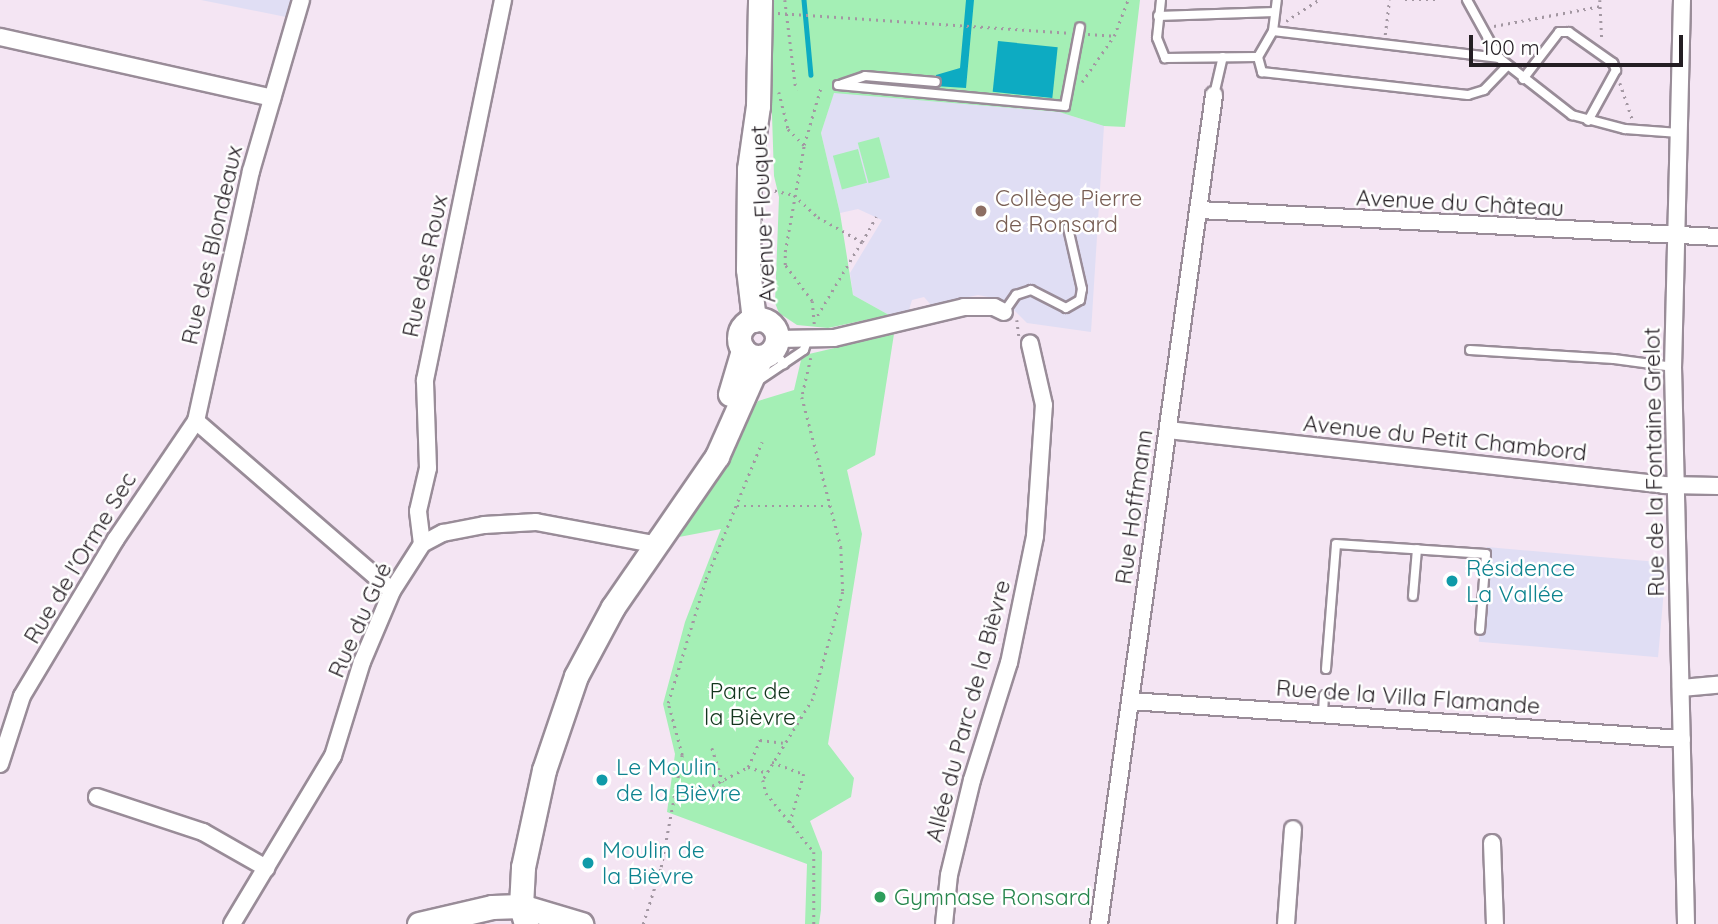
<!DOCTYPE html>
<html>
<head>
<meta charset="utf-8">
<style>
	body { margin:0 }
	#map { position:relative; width:1718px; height:924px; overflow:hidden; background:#f4e5f3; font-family:Quicksand,sans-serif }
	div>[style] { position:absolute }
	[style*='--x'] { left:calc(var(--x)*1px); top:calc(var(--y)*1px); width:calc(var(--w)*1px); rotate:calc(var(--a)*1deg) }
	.education>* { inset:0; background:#e0def4; transform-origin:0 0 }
	.green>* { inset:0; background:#a4efb5; transform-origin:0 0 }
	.water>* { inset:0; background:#0dabc2; transform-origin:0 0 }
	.stream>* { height:4.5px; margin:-2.25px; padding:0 2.25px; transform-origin:2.25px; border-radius:2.25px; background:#0dabc2 }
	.path>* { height:2.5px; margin-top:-1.25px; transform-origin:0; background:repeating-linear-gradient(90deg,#a397a2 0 2px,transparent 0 7px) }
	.roads { filter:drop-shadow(2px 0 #998c98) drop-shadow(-2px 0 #998c98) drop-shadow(0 2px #998c98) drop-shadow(0 -2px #998c98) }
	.service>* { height:8px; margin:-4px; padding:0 4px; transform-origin:4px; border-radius:4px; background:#fff }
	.minor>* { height:16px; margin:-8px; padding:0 8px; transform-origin:8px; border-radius:8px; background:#fff }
	.secondary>* { height:23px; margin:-11.5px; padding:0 11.5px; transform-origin:11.5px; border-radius:11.5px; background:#fff }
	.secondary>.ring { margin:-11.5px; padding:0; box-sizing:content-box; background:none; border:23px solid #fff; border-radius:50% }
	.dots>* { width:19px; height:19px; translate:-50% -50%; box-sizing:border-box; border:4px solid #fff; border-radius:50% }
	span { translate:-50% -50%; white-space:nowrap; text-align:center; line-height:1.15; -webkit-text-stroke:5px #fff; paint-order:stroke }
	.education-label { font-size:23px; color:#785e54 }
	.left { translate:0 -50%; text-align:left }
	.street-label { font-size:23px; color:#241e23 }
	.culture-label { font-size:23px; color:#0d838f }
	.park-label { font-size:23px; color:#14361e }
	.leisure-label { font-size:23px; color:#27864d }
	.scale { position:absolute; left:1469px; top:35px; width:214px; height:32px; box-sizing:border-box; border:4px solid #241e23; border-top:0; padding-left:9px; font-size:21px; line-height:24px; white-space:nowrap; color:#241e23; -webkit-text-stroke:5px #fff; paint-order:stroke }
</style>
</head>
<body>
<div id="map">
	<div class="education">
		<div style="clip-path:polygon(201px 0,291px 0,286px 17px)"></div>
		<div style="clip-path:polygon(834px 92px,1059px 112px,1104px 126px,1091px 332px,1027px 323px,1004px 300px,978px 295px,931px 305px,924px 297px,912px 300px,909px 310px,889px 315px,853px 295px,850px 273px,882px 220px,858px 209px,840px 213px,821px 133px)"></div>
		<div style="left:1487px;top:547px;width:180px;height:95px;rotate:5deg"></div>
	</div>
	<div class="green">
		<div style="clip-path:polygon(774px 0,1140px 0,1125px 127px,1104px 126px,1059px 112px,834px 93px,821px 133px,840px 213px,853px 295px,889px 315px,828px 328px,797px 325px,779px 313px,775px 303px,779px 197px,774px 176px,771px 85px)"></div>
		<div style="left:879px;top:137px;width:42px;height:22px;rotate:75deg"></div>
		<div style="left:858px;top:149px;width:35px;height:26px;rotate:75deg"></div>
		<div style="clip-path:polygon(894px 334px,875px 455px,847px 470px,862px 534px,828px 744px,854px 778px,851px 797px,810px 821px,822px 852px,821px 910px,819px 924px,805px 924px,807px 864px,667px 812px,675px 754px,663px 704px,685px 622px,721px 529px,679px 537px,758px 401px,794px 390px,801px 360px,809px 354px)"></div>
	</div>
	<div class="water">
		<div style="clip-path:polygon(966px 0,974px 0,966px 88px,935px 86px,936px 75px,960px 68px)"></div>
		<div style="left:998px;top:41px;width:60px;height:51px;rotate:6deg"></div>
	</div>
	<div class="stream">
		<div style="--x:804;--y:0;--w:75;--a:84.7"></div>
	</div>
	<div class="path">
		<div style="--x:785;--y:0;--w:91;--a:83"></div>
		<div style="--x:1405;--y:0;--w:34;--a:0"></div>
		<div style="--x:1600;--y:0;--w:41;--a:87.2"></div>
		<div style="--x:778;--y:13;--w:291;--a:3.9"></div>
		<div style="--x:1286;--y:21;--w:38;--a:-33"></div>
		<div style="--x:1494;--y:26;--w:109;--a:-10.6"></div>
		<div style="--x:1088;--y:34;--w:26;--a:4"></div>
		<div style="--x:1385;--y:35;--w:35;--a:-83"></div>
		<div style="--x:1082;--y:82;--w:56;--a:-55.2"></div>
		<div style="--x:1114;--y:36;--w:39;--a:-69"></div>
		<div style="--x:1620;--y:83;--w:39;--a:71"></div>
		<div style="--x:779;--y:92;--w:38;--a:76"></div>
		<div style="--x:788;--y:129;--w:23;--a:45"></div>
		<div style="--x:768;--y:189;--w:27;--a:13"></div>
		<div style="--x:794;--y:195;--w:33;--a:43"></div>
		<div style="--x:818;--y:217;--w:51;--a:29.6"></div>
		<div style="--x:862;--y:242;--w:90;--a:120.9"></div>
		<div style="--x:862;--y:242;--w:29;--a:-61"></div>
		<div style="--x:1017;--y:320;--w:16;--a:83"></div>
		<div style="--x:814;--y:324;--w:23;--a:-95"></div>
		<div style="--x:812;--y:301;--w:45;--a:-126.9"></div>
		<div style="--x:785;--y:265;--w:13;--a:-90"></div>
		<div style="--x:785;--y:252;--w:109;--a:-79.9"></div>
		<div style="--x:804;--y:145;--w:60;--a:-73.7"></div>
		<div style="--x:811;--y:358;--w:40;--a:103"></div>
		<div style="--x:802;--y:397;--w:155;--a:75.4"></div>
		<div style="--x:841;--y:547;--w:45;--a:87.5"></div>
		<div style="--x:843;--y:592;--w:111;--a:105.7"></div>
		<div style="--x:813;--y:699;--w:95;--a:121.7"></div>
		<div style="--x:763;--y:780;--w:13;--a:77"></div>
		<div style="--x:766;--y:793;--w:76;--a:50.9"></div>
		<div style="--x:814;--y:852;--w:72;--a:90"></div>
		<div style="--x:737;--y:506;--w:95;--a:0"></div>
		<div style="--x:712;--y:748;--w:36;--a:72"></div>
		<div style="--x:772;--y:762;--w:34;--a:21"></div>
		<div style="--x:804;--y:774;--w:51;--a:105.9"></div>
		<div style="--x:748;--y:767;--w:30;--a:-66"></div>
		<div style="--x:760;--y:740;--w:23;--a:7"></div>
		<div style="--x:675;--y:790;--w:31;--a:-2"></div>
		<div style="--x:706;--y:789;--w:47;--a:-27.6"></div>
		<div style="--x:748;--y:767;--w:17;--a:17"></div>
		<div style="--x:643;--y:924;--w:60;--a:-72.5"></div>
		<div style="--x:661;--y:867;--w:114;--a:-79.4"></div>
		<div style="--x:682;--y:755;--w:54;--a:-105.1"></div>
		<div style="--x:668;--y:703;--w:130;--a:-73"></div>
		<div style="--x:706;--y:579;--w:148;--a:-67.8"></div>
	</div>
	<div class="roads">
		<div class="service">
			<div style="--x:1161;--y:0;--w:38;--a:96"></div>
			<div style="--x:1157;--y:38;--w:22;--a:68"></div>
			<div style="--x:1165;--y:58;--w:93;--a:-0.6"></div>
			<div style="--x:1258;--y:57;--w:30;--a:-60"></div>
			<div style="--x:1273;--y:31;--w:31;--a:-83"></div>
			<div style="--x:1467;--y:0;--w:66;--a:61.1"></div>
			<div style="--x:1499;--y:58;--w:93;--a:38"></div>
			<div style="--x:1572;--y:115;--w:55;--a:14.8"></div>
			<div style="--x:1625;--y:129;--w:54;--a:4.2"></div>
			<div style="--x:1158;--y:16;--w:117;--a:-2"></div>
			<div style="--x:1273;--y:31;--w:228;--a:6.8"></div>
			<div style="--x:1258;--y:57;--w:16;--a:75"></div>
			<div style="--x:1262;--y:72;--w:207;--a:6.4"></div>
			<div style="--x:1468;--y:95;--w:17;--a:-17"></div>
			<div style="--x:1484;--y:90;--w:33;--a:-46"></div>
			<div style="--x:1523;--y:79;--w:59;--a:-52.5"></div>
			<div style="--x:1559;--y:32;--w:10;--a:0"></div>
			<div style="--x:1569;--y:32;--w:54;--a:35.2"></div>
			<div style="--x:1613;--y:63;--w:8;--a:67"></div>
			<div style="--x:1616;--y:70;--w:58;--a:118.8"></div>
			<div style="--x:842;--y:84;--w:24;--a:-19"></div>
			<div style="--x:865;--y:76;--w:71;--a:4.8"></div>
			<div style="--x:838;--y:85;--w:228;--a:5.3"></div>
			<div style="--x:1065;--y:106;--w:80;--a:-79.2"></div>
			<div style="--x:1214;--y:95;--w:39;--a:-77"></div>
			<div style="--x:1004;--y:312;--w:21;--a:-55"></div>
			<div style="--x:1016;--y:295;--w:16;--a:-18"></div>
			<div style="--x:1031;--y:290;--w:39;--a:27"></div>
			<div style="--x:1066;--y:308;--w:16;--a:-30"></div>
			<div style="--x:1080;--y:300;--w:11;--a:-80"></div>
			<div style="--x:1082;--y:289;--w:63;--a:-102.9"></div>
			<div style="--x:773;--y:350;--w:18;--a:52"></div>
			<div style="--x:1470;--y:350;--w:144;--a:3.6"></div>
			<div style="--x:1614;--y:359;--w:60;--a:7.7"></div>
			<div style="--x:758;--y:381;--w:55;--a:-34"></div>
			<div style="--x:804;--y:350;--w:13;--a:-72"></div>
			<div style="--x:1413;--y:596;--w:47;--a:-85.1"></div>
			<div style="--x:1326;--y:669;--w:125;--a:-85.4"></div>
			<div style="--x:1336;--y:544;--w:150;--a:3.8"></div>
			<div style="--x:1486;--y:554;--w:76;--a:94.5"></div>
			<div style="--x:1323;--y:714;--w:19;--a:-87"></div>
		</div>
		<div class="minor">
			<div style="--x:1682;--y:0;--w:367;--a:91.4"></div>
			<div style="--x:1673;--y:367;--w:557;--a:88.66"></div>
			<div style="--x:0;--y:37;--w:279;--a:12.6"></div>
			<div style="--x:1199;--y:210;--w:520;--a:2.98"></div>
			<div style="--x:777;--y:339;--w:57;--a:-1"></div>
			<div style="--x:834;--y:338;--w:134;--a:-13.4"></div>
			<div style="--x:964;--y:307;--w:30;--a:0"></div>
			<div style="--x:994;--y:307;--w:11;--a:27"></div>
			<div style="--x:196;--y:421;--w:256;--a:-77.6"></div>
			<div style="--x:251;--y:171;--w:178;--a:-73.7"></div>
			<div style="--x:196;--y:421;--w:259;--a:40.9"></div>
			<div style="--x:1168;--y:430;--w:498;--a:6.3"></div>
			<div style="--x:1663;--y:485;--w:55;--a:1"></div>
			<div style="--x:422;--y:544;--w:33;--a:-97"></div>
			<div style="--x:418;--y:511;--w:44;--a:-76.9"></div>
			<div style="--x:428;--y:468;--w:88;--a:-92"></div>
			<div style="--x:425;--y:380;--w:388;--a:-78.4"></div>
			<div style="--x:1681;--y:688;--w:37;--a:-5"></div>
			<div style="--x:1130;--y:701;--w:553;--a:3.94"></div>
			<div style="--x:0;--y:764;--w:71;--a:-72.1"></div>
			<div style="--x:22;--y:696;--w:183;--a:-59.1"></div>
			<div style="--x:116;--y:539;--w:143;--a:-55.9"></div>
			<div style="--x:97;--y:797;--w:112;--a:18.3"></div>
			<div style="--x:203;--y:832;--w:73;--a:29.7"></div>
			<div style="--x:1492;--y:843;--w:81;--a:87.9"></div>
			<div style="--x:232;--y:924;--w:196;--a:-59"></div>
			<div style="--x:333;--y:756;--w:98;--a:-72.9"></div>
			<div style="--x:362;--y:662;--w:77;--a:-67.1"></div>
			<div style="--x:392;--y:591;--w:56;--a:-57.4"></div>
			<div style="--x:422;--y:544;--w:24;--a:-28"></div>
			<div style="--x:443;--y:533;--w:42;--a:-11"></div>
			<div style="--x:484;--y:525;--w:52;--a:-3.3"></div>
			<div style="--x:536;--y:522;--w:120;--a:10.6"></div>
			<div style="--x:944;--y:924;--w:49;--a:-84.2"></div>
			<div style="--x:949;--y:875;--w:98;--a:-76.4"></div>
			<div style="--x:972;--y:780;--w:123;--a:-72.5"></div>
			<div style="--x:1009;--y:663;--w:130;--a:-78.4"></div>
			<div style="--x:1035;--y:536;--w:131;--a:-86.1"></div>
			<div style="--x:1044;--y:405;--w:63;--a:-102.9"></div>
			<div style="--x:1099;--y:924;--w:837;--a:-82.1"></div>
			<div style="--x:1286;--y:924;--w:95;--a:-85.8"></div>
		</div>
		<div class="secondary">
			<div class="ring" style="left:739px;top:319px;width:15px;height:15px"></div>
			<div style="--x:754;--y:320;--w:51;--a:-96.7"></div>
			<div style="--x:748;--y:269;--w:100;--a:-89.4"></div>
			<div style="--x:749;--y:169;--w:64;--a:-81.9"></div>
			<div style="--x:758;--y:106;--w:106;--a:-88.9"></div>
			<div style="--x:730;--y:394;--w:46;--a:-73.5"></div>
			<div style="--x:419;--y:924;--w:75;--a:-13.1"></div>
			<div style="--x:492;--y:907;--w:29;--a:-2"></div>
			<div style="--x:521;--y:906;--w:63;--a:16.7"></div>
			<div style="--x:526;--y:924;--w:19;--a:-106"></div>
			<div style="--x:521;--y:906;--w:39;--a:-87"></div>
			<div style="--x:523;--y:867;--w:99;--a:-77.8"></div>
			<div style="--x:544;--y:770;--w:99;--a:-71.2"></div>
			<div style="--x:576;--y:676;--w:78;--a:-61.8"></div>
			<div style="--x:613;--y:607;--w:183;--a:-55.4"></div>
			<div style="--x:717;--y:456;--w:108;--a:-66"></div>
		</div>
	</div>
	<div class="dots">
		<div style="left:981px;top:211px;background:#8d6e63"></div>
		<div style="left:1452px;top:581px;background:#0f9aa8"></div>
		<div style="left:602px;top:780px;background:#0f9aa8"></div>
		<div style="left:588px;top:863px;background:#0f9aa8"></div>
		<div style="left:880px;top:897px;background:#2e9e5b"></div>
	</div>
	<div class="education-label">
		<span class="left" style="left:995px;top:211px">Collège Pierre<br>de Ronsard</span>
	</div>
	<div class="street-label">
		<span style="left:1460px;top:203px;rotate:3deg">Avenue du Château</span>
		<span style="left:763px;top:214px;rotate:-93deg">Avenue Flouquet</span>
		<span style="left:212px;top:245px;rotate:-77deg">Rue des Blondeaux</span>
		<span style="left:425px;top:266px;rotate:-78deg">Rue des Roux</span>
		<span style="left:1445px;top:438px;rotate:6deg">Avenue du Petit Chambord</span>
		<span style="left:1654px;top:462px;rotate:-91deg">Rue de la Fontaine Grelot</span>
		<span style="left:1134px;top:507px;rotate:-82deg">Rue Hoffmann</span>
		<span style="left:80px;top:558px;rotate:-59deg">Rue de l'Orme Sec</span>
		<span style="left:360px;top:620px;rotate:-66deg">Rue du Gué</span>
		<span style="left:1408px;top:697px;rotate:4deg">Rue de la Villa Flamande</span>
		<span style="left:968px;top:711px;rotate:-75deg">Allée du Parc de la Bièvre</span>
	</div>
	<div class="culture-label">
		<span class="left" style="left:1466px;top:581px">Résidence<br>La Vallée</span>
		<span class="left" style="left:616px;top:780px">Le Moulin<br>de la Bièvre</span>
		<span class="left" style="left:602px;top:863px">Moulin de<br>la Bièvre</span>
	</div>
	<div class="park-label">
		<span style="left:750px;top:704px">Parc de<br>la Bièvre</span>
	</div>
	<div class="leisure-label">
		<span class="left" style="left:894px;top:897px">Gymnase Ronsard</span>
	</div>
	<div class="scale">100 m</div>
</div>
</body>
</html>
